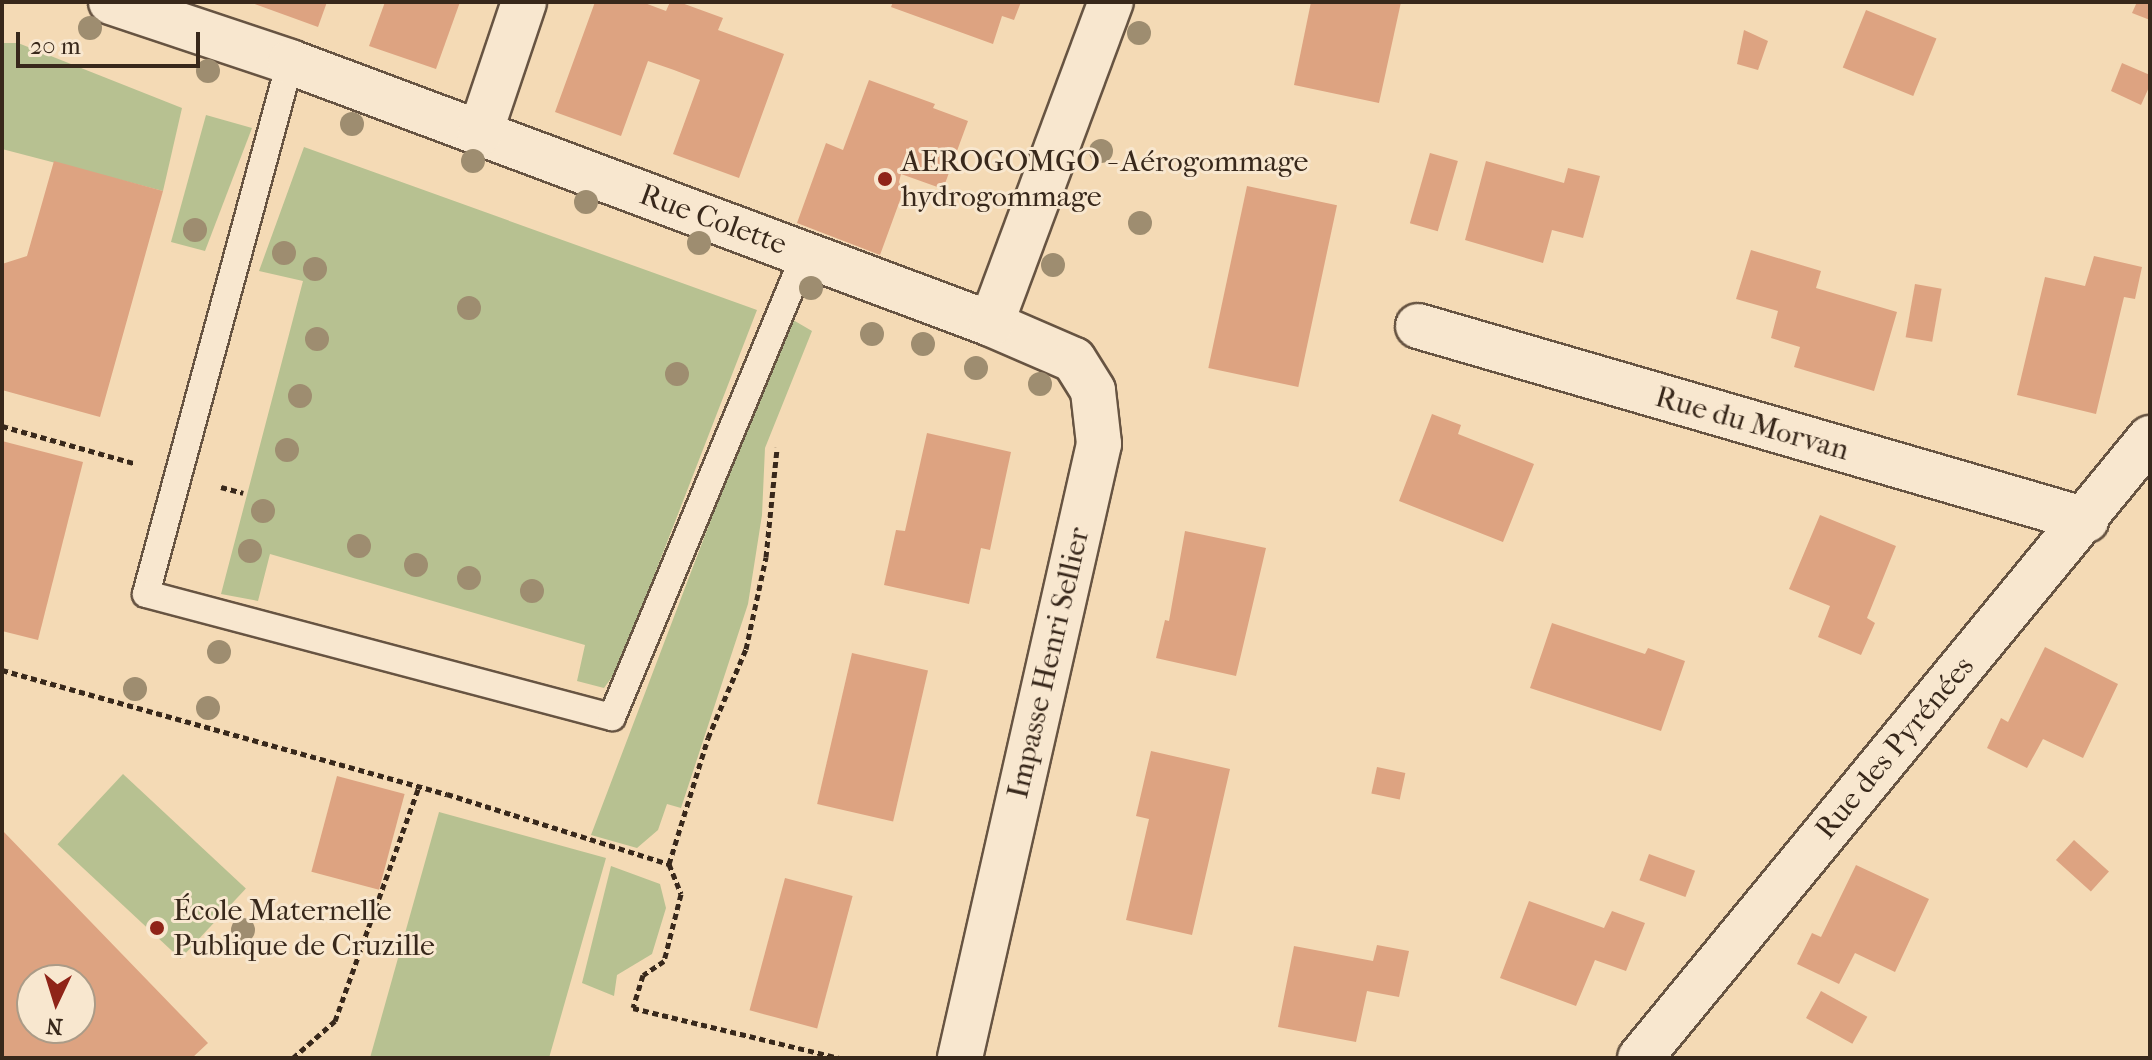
<!DOCTYPE html>
<html>
<head>
<meta charset="utf-8">
<style>
	body { margin:0 }
	#map { position:relative; width:2152px; height:1060px; overflow:hidden; background:#f4dab5; font-family:"IM FELL French Canon",serif }
	div>[style] { position:absolute }
	[style*='--x'] { left:calc(var(--x)*1px); top:calc(var(--y)*1px); width:calc(var(--w)*1px); rotate:calc(var(--a)*1deg) }
	.green>* { inset:0; background:#b7c191; transform-origin:0 0 }
	.building>* { inset:0; background:#dda381; transform-origin:0 0 }
	.path>* { height:5px; margin-top:-2.5px; transform-origin:0; background:repeating-linear-gradient(90deg,#38281b 0 6px,transparent 0 10px) }
	.roads { filter:drop-shadow(2px 0 #675442) drop-shadow(-2px 0 #675442) drop-shadow(0 2px #675442) drop-shadow(0 -2px #675442) }
	.service>* { height:26px; margin:-13px; padding:0 13px; transform-origin:13px; border-radius:13px; background:#f8e7cf }
	.minor>* { height:44px; margin:-22px; padding:0 22px; transform-origin:22px; border-radius:22px; background:#f8e7cf }
	.trees>* { width:24px; height:24px; margin:-12px; border-radius:50%; background:#9e8d70 }
	.dots>* { width:22px; height:22px; translate:-50% -50%; box-sizing:border-box; border:4px solid #f8e7cf; border-radius:50% }
	span { translate:-50% -50%; white-space:nowrap; text-align:center; line-height:1.15; -webkit-text-stroke:6px #f8e7cf; paint-order:stroke }
	.poi-label { font-size:30px; color:#38281b }
	.left { translate:0 -50%; text-align:left }
	.street-label { font-size:30px; color:#38281b }
	.frame { position:absolute; inset:0; border:4px solid #38281b; pointer-events:none }
	.north { position:absolute; left:16px; top:964px; width:80px; height:80px; box-sizing:border-box; background:#f8e7cf; border:2px solid #ab9b87; border-radius:50%; rotate:184deg; font-size:22px; font-weight:700; line-height:32px; text-align:center; color:#38281b }
	.north::after { content:''; display:block; margin:auto; width:28px; height:36px; background:#8f2418; clip-path:polygon(50% 0,100% 100%,50% 72%,0 100%) }
	.scale { position:absolute; left:16px; top:32px; width:184px; height:36px; box-sizing:border-box; border:4px solid #38281b; border-top:0; padding-left:10px; font-size:24px; line-height:28px; white-space:nowrap; color:#38281b; -webkit-text-stroke:6px #f8e7cf; paint-order:stroke }
</style>
</head>
<body>
<div id="map">
	<div class="green">
		<div style="clip-path:polygon(2px 43px,18px 43px,182px 108px,163px 191px,2px 149px)"></div>
		<div style="clip-path:polygon(206px 115px,252px 128px,205px 251px,171px 242px)"></div>
		<div style="clip-path:polygon(304px 147px,757px 310px,618px 669px,604px 688px,577px 681px,585px 645px,270px 554px,258px 601px,221px 594px,303px 281px,259px 271px)"></div>
		<div style="clip-path:polygon(788px 317px,812px 331px,765px 448px,762px 515px,748px 604px,681px 808px,667px 804px,658px 830px,637px 848px,591px 835px)"></div>
		<div style="left:123px;top:774px;width:168px;height:96px;rotate:43deg"></div>
		<div style="clip-path:polygon(439px 812px,606px 858px,549px 1058px,370px 1058px)"></div>
		<div style="clip-path:polygon(611px 866px,660px 884px,666px 908px,652px 954px,617px 975px,614px 996px,582px 983px)"></div>
	</div>
	<div class="building">
		<div style="clip-path:polygon(249px 2px,327px 2px,318px 27px)"></div>
		<div style="clip-path:polygon(385px 2px,460px 2px,436px 69px,369px 46px)"></div>
		<div style="clip-path:polygon(595px 2px,642px 2px,666px 11px,670px 2px,679px 2px,723px 18px,718px 30px,784px 54px,739px 178px,673px 154px,700px 80px,674px 70px,648px 61px,621px 136px,555px 112px)"></div>
		<div style="clip-path:polygon(893px 2px,1021px 2px,1014px 20px,1002px 16px,993px 44px,891px 7px)"></div>
		<div style="clip-path:polygon(1311px 2px,1401px 2px,1379px 103px,1294px 85px)"></div>
		<div style="clip-path:polygon(2137px 2px,2150px 2px,2150px 20px,2132px 13px)"></div>
		<div style="left:1866px;top:10px;width:76px;height:62px;rotate:22deg"></div>
		<div style="clip-path:polygon(1744px 30px,1768px 41px,1758px 70px,1737px 64px)"></div>
		<div style="clip-path:polygon(2122px 63px,2150px 75px,2150px 85px,2141px 105px,2111px 91px)"></div>
		<div style="clip-path:polygon(869px 80px,935px 104px,933px 108px,968px 121px,943px 189px,901px 174px,899px 182px,903px 192px,880px 255px,797px 223px,826px 143px,843px 150px)"></div>
		<div style="left:1430px;top:153px;width:29px;height:73px;rotate:16deg"></div>
		<div style="clip-path:polygon(54px 161px,163px 191px,100px 417px,2px 390px,2px 264px,27px 256px)"></div>
		<div style="clip-path:polygon(1486px 161px,1564px 183px,1568px 168px,1600px 176px,1583px 238px,1552px 230px,1543px 263px,1465px 240px)"></div>
		<div style="left:1247px;top:186px;width:92px;height:186px;rotate:12deg"></div>
		<div style="clip-path:polygon(1751px 250px,1821px 271px,1816px 288px,1897px 312px,1874px 391px,1794px 367px,1800px 347px,1771px 338px,1778px 311px,1736px 299px)"></div>
		<div style="clip-path:polygon(2094px 256px,2142px 267px,2135px 299px,2124px 297px,2096px 414px,2017px 395px,2045px 277px,2085px 286px)"></div>
		<div style="left:1915px;top:284px;width:27px;height:54px;rotate:10deg"></div>
		<div style="clip-path:polygon(1432px 414px,1461px 425px,1458px 434px,1534px 464px,1503px 542px,1399px 501px)"></div>
		<div style="clip-path:polygon(927px 433px,1011px 452px,990px 550px,981px 548px,969px 604px,884px 585px,896px 530px,905px 531px)"></div>
		<div style="clip-path:polygon(2px 441px,83px 462px,38px 640px,2px 631px)"></div>
		<div style="clip-path:polygon(1820px 515px,1896px 546px,1867px 618px,1875px 623px,1861px 655px,1818px 637px,1830px 606px,1789px 589px)"></div>
		<div style="clip-path:polygon(1185px 531px,1266px 548px,1236px 676px,1156px 658px,1165px 620px,1169px 621px)"></div>
		<div style="clip-path:polygon(1552px 623px,1645px 654px,1648px 648px,1685px 661px,1661px 731px,1530px 688px)"></div>
		<div style="clip-path:polygon(2045px 647px,2118px 684px,2083px 758px,2043px 739px,2027px 768px,1987px 748px,2001px 718px,2008px 722px)"></div>
		<div style="left:852px;top:653px;width:78px;height:155px;rotate:13deg"></div>
		<div style="clip-path:polygon(1151px 751px,1230px 769px,1192px 935px,1126px 920px,1149px 819px,1136px 816px)"></div>
		<div style="left:1377px;top:767px;width:29px;height:27px;rotate:12deg"></div>
		<div style="left:337px;top:776px;width:70px;height:99px;rotate:15deg"></div>
		<div style="clip-path:polygon(evenodd,2px 830px,208px 1043px,192px 1058px,2px 1058px,2px 830px,32px 980px,80px 980px,80px 1028px,32px 1028px,32px 980px)"></div>
		<div style="left:2074px;top:840px;width:47px;height:27px;rotate:42deg"></div>
		<div style="left:1649px;top:854px;width:49px;height:28px;rotate:20deg"></div>
		<div style="clip-path:polygon(1856px 865px,1929px 899px,1895px 972px,1855px 953px,1839px 984px,1797px 964px,1812px 933px,1821px 937px)"></div>
		<div style="left:785px;top:878px;width:70px;height:137px;rotate:15deg"></div>
		<div style="clip-path:polygon(1529px 901px,1604px 928px,1612px 911px,1645px 923px,1626px 971px,1595px 960px,1576px 1006px,1500px 978px)"></div>
		<div style="clip-path:polygon(1377px 945px,1409px 951px,1399px 997px,1367px 991px,1356px 1042px,1278px 1027px,1294px 946px,1373px 961px)"></div>
		<div style="left:1821px;top:991px;width:53px;height:31px;rotate:29deg"></div>
	</div>
	<div class="path">
		<div style="--x:2;--y:426;--w:137;--a:15.7"></div>
		<div style="--x:221;--y:487;--w:23;--a:15"></div>
		<div style="--x:2;--y:670;--w:462;--a:15.6"></div>
		<div style="--x:447;--y:794;--w:233;--a:17.5"></div>
		<div style="--x:669;--y:864;--w:132;--a:-72.8"></div>
		<div style="--x:708;--y:738;--w:97;--a:-66.9"></div>
		<div style="--x:746;--y:649;--w:94;--a:-77.7"></div>
		<div style="--x:766;--y:557;--w:110;--a:-84.2"></div>
		<div style="--x:669;--y:864;--w:32;--a:68"></div>
		<div style="--x:681;--y:894;--w:69;--a:104.2"></div>
		<div style="--x:664;--y:961;--w:25;--a:146"></div>
		<div style="--x:643;--y:975;--w:34;--a:107"></div>
		<div style="--x:633;--y:1008;--w:213;--a:13.6"></div>
		<div style="--x:293;--y:1058;--w:56;--a:-41.4"></div>
		<div style="--x:335;--y:1021;--w:249;--a:-70.3"></div>
	</div>
	<div class="roads">
		<div class="service">
			<div style="--x:290;--y:62;--w:551;--a:105.15"></div>
			<div style="--x:146;--y:594;--w:482;--a:14.8"></div>
			<div style="--x:612;--y:717;--w:502;--a:-67.37"></div>
		</div>
		<div class="minor">
			<div style="--x:111;--y:2;--w:189;--a:18.5"></div>
			<div style="--x:290;--y:62;--w:748;--a:20.49"></div>
			<div style="--x:991;--y:324;--w:90;--a:23.4"></div>
			<div style="--x:1074;--y:360;--w:36;--a:58"></div>
			<div style="--x:1093;--y:391;--w:53;--a:83.5"></div>
			<div style="--x:1099;--y:444;--w:630;--a:102.76"></div>
			<div style="--x:480;--y:133;--w:138;--a:-71.4"></div>
			<div style="--x:991;--y:324;--w:344;--a:-69.6"></div>
			<div style="--x:1418;--y:326;--w:696;--a:16.19"></div>
			<div style="--x:1640;--y:1058;--w:803;--a:-50.56"></div>
		</div>
	</div>
	<div class="trees">
		<div style="left:90px;top:28px"></div>
		<div style="left:1139px;top:33px"></div>
		<div style="left:208px;top:71px"></div>
		<div style="left:352px;top:124px"></div>
		<div style="left:1101px;top:151px"></div>
		<div style="left:473px;top:161px"></div>
		<div style="left:586px;top:202px"></div>
		<div style="left:1140px;top:223px"></div>
		<div style="left:195px;top:230px"></div>
		<div style="left:699px;top:243px"></div>
		<div style="left:284px;top:253px"></div>
		<div style="left:1053px;top:265px"></div>
		<div style="left:315px;top:269px"></div>
		<div style="left:811px;top:288px"></div>
		<div style="left:469px;top:308px"></div>
		<div style="left:872px;top:334px"></div>
		<div style="left:317px;top:339px"></div>
		<div style="left:923px;top:344px"></div>
		<div style="left:976px;top:368px"></div>
		<div style="left:677px;top:374px"></div>
		<div style="left:1040px;top:384px"></div>
		<div style="left:300px;top:396px"></div>
		<div style="left:287px;top:450px"></div>
		<div style="left:263px;top:511px"></div>
		<div style="left:359px;top:546px"></div>
		<div style="left:250px;top:551px"></div>
		<div style="left:416px;top:565px"></div>
		<div style="left:469px;top:578px"></div>
		<div style="left:532px;top:591px"></div>
		<div style="left:219px;top:652px"></div>
		<div style="left:135px;top:689px"></div>
		<div style="left:208px;top:708px"></div>
		<div style="left:243px;top:930px"></div>
	</div>
	<div class="dots">
		<div style="left:885px;top:179px;background:#8f2418"></div>
		<div style="left:157px;top:928px;background:#8f2418"></div>
	</div>
	<div class="poi-label">
		<span class="left" style="left:901px;top:179px">AEROGOMGO - Aérogommage<br>hydrogommage</span>
		<span class="left" style="left:173px;top:928px">École Maternelle<br>Publique de Cruzille</span>
	</div>
	<div class="street-label">
		<span style="left:713px;top:220px;rotate:20deg">Rue Colette</span>
		<span style="left:1752px;top:424px;rotate:16deg">Rue du Morvan</span>
		<span style="left:1049px;top:663px;rotate:-77deg">Impasse Henri Sellier</span>
		<span style="left:1895px;top:748px;rotate:-50deg">Rue des Pyrénées</span>
	</div>
	<div class="frame"></div>
	<div class="north">N</div>
	<div class="scale">20 m</div>
</div>
</body>
</html>
